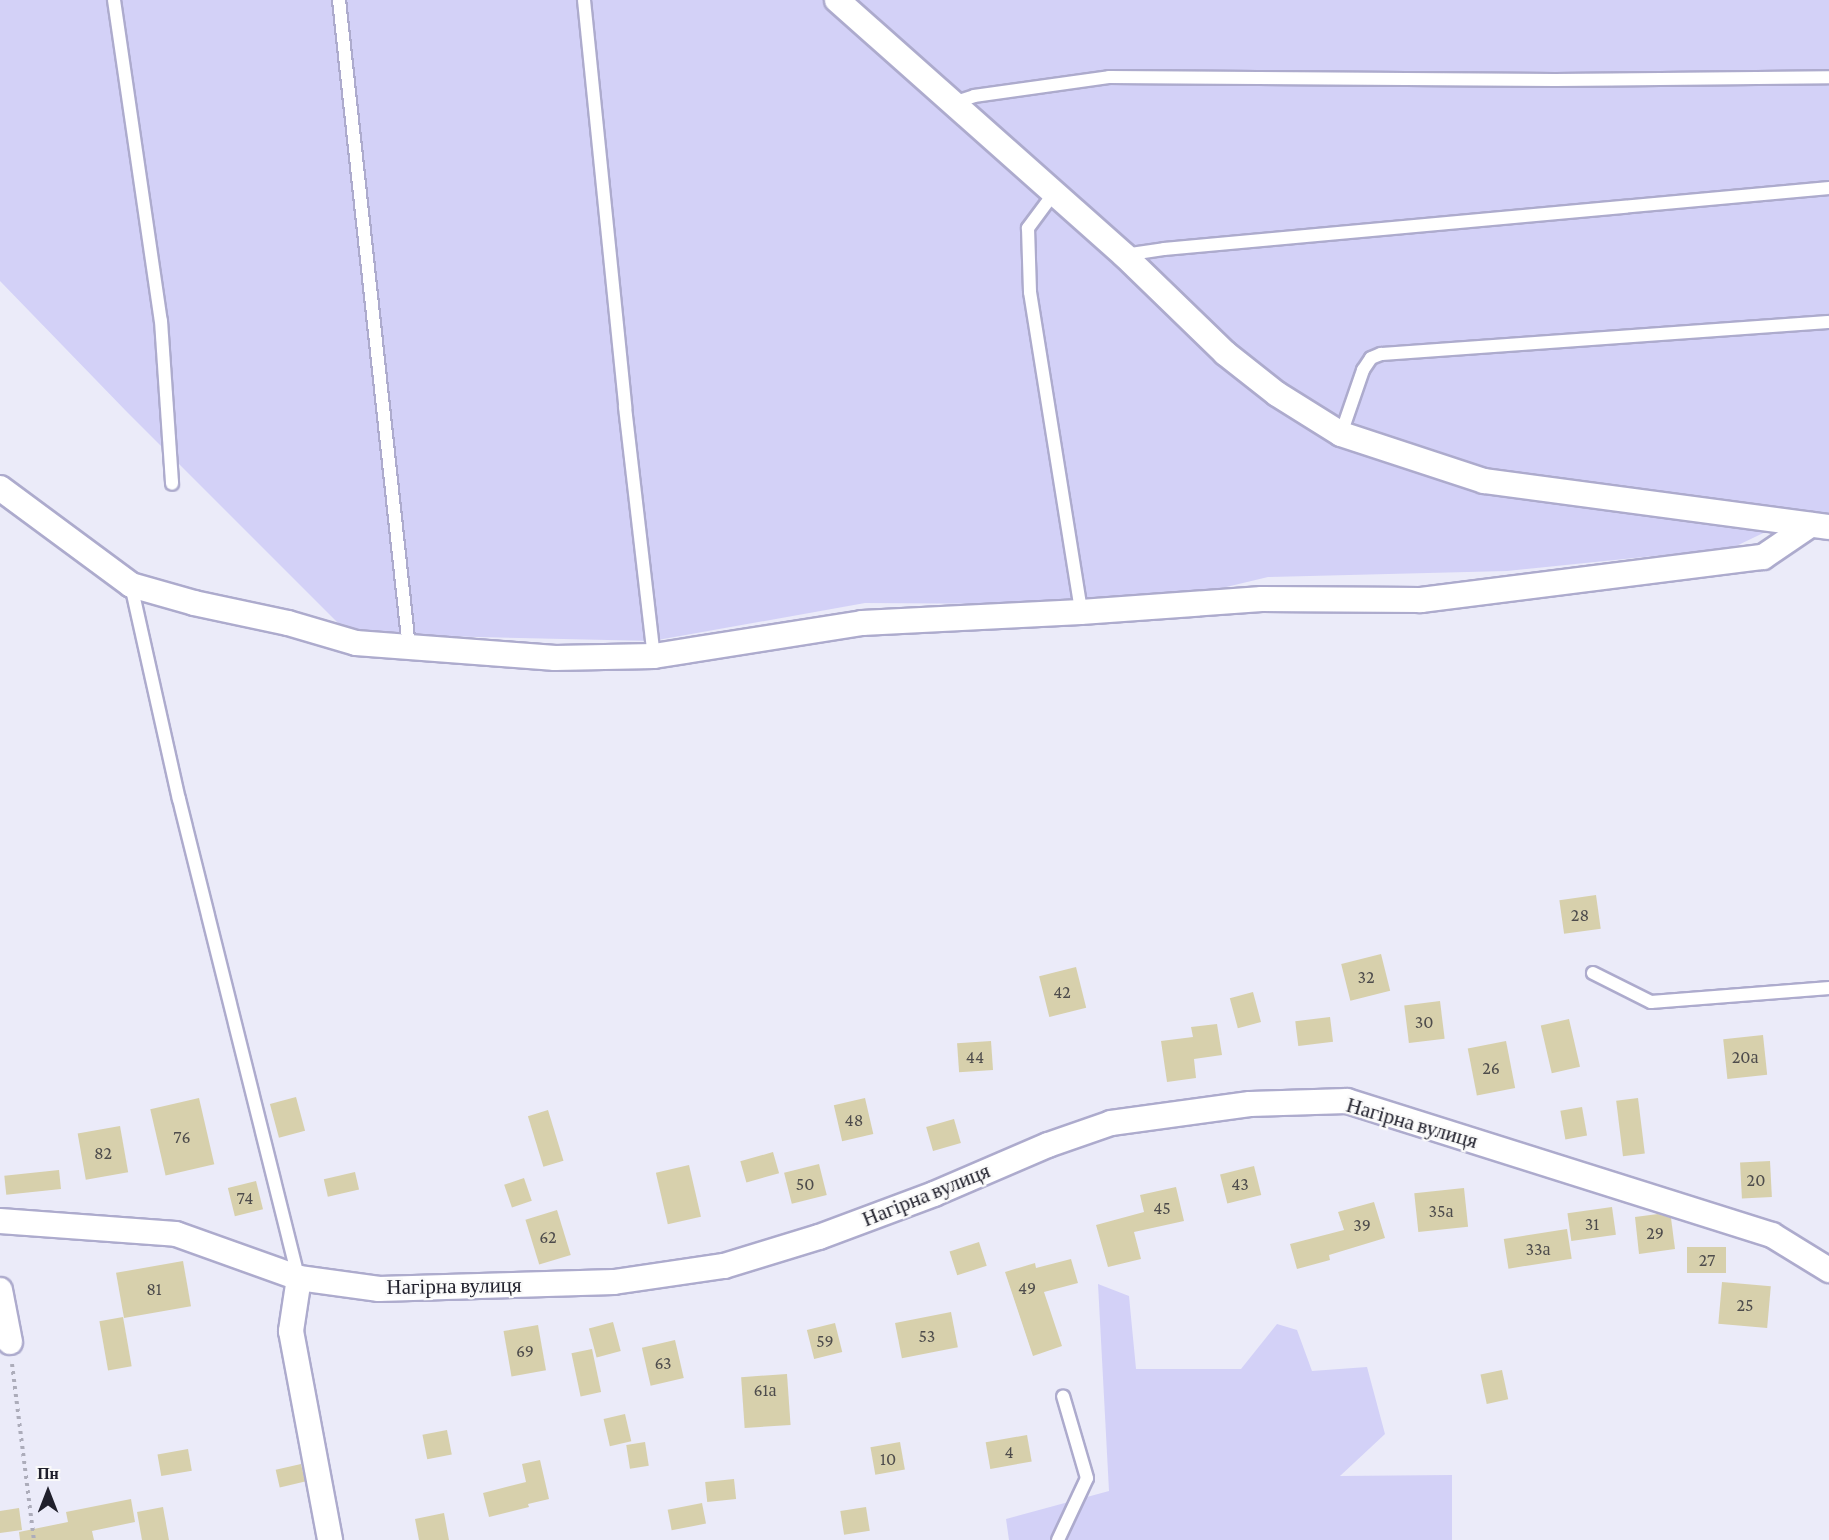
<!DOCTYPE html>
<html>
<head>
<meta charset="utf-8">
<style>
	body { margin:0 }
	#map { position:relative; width:1829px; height:1540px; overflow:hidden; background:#ebebf9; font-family:"Crimson Pro",serif }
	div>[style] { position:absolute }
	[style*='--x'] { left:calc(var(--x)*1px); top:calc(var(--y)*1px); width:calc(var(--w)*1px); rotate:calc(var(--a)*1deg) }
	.green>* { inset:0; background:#d3d1f7 }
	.building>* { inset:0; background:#d7d0ac; transform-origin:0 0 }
	.path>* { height:4px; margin-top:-2px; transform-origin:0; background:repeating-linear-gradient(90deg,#acacba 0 3px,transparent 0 7.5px) }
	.roads { filter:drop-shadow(2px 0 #adabcd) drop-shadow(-2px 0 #adabcd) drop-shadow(0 2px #adabcd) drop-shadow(0 -2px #adabcd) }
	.service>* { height:12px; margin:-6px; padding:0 6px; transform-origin:6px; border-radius:6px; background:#fff }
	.minor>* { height:24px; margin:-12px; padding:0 12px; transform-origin:12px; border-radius:12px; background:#fff }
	span { translate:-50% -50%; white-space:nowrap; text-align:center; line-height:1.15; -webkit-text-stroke:4.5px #fafafa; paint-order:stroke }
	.number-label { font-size:18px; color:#4e4c4c }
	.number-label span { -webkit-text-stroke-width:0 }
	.street-label { font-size:21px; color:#20202c }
	.north { position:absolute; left:18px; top:1462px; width:60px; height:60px; -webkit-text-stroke:4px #fafafa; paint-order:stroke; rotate:0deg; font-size:16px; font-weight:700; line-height:24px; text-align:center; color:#20202c }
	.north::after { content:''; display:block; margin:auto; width:21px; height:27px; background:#20202c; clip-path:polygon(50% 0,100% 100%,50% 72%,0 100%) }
</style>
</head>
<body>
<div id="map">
	<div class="green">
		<div style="clip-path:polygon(0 0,1829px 0,1829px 514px,1805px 513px,1732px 548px,1507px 571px,1268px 577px,1151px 605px,865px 603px,652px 641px,349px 634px,127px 412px,0 281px)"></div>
		<div style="clip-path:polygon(1098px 1284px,1129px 1296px,1136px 1369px,1241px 1369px,1277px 1324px,1297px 1330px,1312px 1371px,1367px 1367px,1385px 1434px,1340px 1476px,1452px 1475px,1452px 1540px,1009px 1540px,1006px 1519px,1109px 1491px)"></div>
	</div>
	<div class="building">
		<div style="left:1596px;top:895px;width:34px;height:37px;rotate:82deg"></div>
		<div style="left:1381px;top:954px;width:38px;height:41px;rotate:76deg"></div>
		<div style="left:1076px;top:967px;width:42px;height:38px;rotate:76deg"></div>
		<div style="left:1253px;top:992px;width:31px;height:24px;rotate:75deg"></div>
		<div style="left:1440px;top:1001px;width:38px;height:36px;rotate:83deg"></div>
		<div style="left:1330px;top:1017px;width:25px;height:35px;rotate:83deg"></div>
		<div style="left:1569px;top:1019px;width:49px;height:29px;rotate:77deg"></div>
		<div style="clip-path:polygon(1217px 1024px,1222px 1055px,1194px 1059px,1196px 1078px,1167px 1082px,1161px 1041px,1193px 1037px,1191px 1027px)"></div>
		<div style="left:1763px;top:1035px;width:40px;height:40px;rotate:84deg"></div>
		<div style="left:991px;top:1041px;width:29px;height:34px;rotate:86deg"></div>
		<div style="left:1506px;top:1041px;width:48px;height:39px;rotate:79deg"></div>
		<div style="left:296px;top:1097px;width:35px;height:27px;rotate:75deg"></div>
		<div style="left:199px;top:1098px;width:68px;height:50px;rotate:77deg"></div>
		<div style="left:865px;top:1098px;width:37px;height:32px;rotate:77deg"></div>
		<div style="left:1638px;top:1098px;width:56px;height:22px;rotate:83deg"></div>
		<div style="left:1582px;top:1107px;width:29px;height:22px;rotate:80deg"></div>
		<div style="left:548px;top:1110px;width:53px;height:21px;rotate:73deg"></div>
		<div style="left:954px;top:1119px;width:25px;height:29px;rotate:74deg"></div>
		<div style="left:120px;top:1126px;width:47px;height:43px;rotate:80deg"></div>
		<div style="left:773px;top:1152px;width:22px;height:34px;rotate:74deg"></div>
		<div style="left:1770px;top:1161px;width:36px;height:30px;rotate:87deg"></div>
		<div style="left:819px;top:1164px;width:32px;height:36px;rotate:76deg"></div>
		<div style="left:689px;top:1165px;width:53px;height:34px;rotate:77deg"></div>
		<div style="left:1254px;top:1166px;width:30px;height:35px;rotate:76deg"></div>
		<div style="left:59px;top:1170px;width:19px;height:55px;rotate:84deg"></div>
		<div style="left:355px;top:1172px;width:18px;height:32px;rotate:77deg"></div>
		<div style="left:524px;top:1178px;width:24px;height:21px;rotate:71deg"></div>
		<div style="left:256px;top:1181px;width:29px;height:29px;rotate:76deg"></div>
		<div style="clip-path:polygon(1176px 1187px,1184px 1221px,1134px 1232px,1141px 1259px,1108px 1267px,1096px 1225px,1144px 1212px,1140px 1195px)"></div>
		<div style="left:1464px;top:1188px;width:39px;height:50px;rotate:84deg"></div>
		<div style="clip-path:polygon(1374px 1202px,1385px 1238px,1329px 1255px,1330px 1260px,1297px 1269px,1290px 1244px,1344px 1230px,1338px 1212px)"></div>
		<div style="left:1612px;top:1207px;width:28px;height:45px;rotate:82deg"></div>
		<div style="left:557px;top:1210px;width:47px;height:33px;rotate:73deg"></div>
		<div style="clip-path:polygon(1658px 1214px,1671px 1218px,1675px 1249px,1639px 1254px,1635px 1217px)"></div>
		<div style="left:1567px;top:1229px;width:30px;height:64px;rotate:81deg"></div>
		<div style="left:979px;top:1242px;width:25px;height:31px;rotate:72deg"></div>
		<div style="left:1687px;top:1247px;width:39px;height:26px"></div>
		<div style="clip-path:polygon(1071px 1259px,1078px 1283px,1044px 1292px,1062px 1346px,1033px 1356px,1005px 1272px,1035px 1263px,1036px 1268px)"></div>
		<div style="left:183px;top:1261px;width:46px;height:68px;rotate:80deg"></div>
		<div style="left:1722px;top:1282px;width:49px;height:42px;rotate:5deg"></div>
		<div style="left:951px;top:1312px;width:36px;height:57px;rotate:79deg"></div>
		<div style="left:123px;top:1317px;width:50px;height:24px;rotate:80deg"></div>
		<div style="left:613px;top:1322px;width:30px;height:25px;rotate:75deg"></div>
		<div style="left:835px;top:1323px;width:30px;height:29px;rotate:76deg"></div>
		<div style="left:538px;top:1325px;width:46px;height:35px;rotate:80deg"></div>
		<div style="left:675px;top:1340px;width:39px;height:34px;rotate:77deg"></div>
		<div style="left:592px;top:1349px;width:44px;height:21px;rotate:78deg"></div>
		<div style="left:1502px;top:1370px;width:30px;height:22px;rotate:78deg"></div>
		<div style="left:787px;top:1374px;width:51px;height:46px;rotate:86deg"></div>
		<div style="left:625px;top:1414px;width:28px;height:22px;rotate:77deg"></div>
		<div style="left:447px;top:1430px;width:25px;height:25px;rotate:79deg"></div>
		<div style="left:1027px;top:1435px;width:27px;height:42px;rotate:80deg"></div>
		<div style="left:645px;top:1442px;width:24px;height:19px;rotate:81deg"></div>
		<div style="left:900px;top:1442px;width:28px;height:30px;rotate:80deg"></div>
		<div style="left:188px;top:1449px;width:22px;height:31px;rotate:80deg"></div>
		<div style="clip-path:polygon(540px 1460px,549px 1499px,528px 1504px,529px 1507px,489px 1517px,483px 1493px,526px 1482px,522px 1464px)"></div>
		<div style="left:301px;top:1464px;width:18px;height:26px;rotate:77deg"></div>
		<div style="left:734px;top:1479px;width:20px;height:29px;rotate:84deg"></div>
		<div style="clip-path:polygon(131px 1499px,135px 1522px,92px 1531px,94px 1540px,20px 1540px,19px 1532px,68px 1522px,66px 1512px)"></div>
		<div style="left:702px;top:1503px;width:21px;height:35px;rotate:79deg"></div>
		<div style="clip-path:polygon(163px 1507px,169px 1540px,142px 1540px,137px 1512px)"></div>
		<div style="left:866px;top:1507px;width:24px;height:26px;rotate:81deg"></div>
		<div style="clip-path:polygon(19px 1508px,22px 1530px,0 1533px,0 1511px)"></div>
		<div style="clip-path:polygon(444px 1513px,449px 1540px,419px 1540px,415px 1519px)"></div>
	</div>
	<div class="path">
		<div style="--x:12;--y:1364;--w:177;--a:82.9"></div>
	</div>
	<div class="roads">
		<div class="service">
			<div style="--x:114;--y:0;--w:324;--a:81.7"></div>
			<div style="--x:161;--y:321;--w:163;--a:86.1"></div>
			<div style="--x:339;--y:0;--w:652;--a:83.83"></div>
			<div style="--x:584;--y:0;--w:409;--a:84.2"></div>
			<div style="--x:625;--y:407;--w:251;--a:83.4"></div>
			<div style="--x:953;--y:103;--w:22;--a:-18"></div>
			<div style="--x:974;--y:96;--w:136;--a:-8"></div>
			<div style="--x:1109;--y:77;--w:446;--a:0.4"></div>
			<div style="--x:1555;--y:80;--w:274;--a:-0.6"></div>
			<div style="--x:1054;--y:193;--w:44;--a:126.6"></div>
			<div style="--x:1028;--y:228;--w:64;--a:88.2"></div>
			<div style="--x:1030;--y:292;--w:324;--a:80.9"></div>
			<div style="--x:1124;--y:255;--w:40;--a:-8.5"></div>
			<div style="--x:1164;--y:249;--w:668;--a:-5.24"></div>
			<div style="--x:1341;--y:434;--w:68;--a:-71"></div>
			<div style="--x:1363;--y:370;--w:14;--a:-56"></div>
			<div style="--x:1371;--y:358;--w:11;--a:-22"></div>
			<div style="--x:1381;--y:354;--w:449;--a:-4.1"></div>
			<div style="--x:131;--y:585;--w:219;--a:77.4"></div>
			<div style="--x:179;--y:799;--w:494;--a:76"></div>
			<div style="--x:1593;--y:973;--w:65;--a:26.6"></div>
			<div style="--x:1651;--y:1002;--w:179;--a:-4.5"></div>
			<div style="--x:1058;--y:1540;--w:68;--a:-64.9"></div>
			<div style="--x:1087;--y:1478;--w:85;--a:-106.3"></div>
		</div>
		<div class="minor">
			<div style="--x:837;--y:0;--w:384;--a:41.6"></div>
			<div style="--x:1124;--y:255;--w:141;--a:44.1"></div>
			<div style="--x:1225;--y:353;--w:66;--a:38.3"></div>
			<div style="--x:1277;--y:394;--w:75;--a:32"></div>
			<div style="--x:1341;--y:434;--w:151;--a:18.2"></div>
			<div style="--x:1484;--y:481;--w:348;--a:7.6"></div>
			<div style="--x:0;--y:488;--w:163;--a:36.5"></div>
			<div style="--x:131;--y:585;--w:66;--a:15.9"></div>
			<div style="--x:194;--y:603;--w:96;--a:12"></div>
			<div style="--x:288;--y:623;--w:71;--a:16.4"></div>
			<div style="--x:356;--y:643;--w:200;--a:4.3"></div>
			<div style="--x:555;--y:658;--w:99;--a:-1.2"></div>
			<div style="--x:654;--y:656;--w:211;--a:-9"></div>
			<div style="--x:862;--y:623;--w:219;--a:-2.9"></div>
			<div style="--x:1081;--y:612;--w:181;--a:-4.1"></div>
			<div style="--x:1262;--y:599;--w:159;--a:0.4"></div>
			<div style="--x:1421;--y:600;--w:345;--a:-7.2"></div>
			<div style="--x:1763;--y:557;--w:57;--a:-34.2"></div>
			<div style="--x:0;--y:1221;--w:176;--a:4.2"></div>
			<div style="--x:176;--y:1234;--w:131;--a:19.7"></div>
			<div style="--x:299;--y:1278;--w:81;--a:7.8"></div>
			<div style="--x:379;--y:1289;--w:235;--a:-1.7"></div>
			<div style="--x:614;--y:1282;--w:111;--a:-8.3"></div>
			<div style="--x:724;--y:1266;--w:99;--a:-17"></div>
			<div style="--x:819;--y:1237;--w:123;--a:-20.5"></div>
			<div style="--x:934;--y:1194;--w:124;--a:-23.3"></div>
			<div style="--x:1048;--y:1145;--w:67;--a:-19.2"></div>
			<div style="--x:1111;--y:1123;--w:140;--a:-7.8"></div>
			<div style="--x:1250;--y:1104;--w:97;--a:-1.8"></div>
			<div style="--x:1347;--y:1101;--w:446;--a:17.5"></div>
			<div style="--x:1772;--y:1235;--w:67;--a:31.6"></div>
			<div style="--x:299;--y:1278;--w:54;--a:98.6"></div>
			<div style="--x:291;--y:1331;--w:213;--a:79.4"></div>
			<div style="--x:0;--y:1290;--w:53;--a:79.1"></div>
		</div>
	</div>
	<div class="number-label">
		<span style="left:1580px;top:915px">28</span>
		<span style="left:1366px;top:977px">32</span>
		<span style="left:1062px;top:992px">42</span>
		<span style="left:1424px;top:1022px">30</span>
		<span style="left:975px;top:1057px">44</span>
		<span style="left:1745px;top:1057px">20а</span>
		<span style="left:1491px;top:1068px">26</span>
		<span style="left:854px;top:1120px">48</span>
		<span style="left:182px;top:1137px">76</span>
		<span style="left:103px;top:1153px">82</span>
		<span style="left:1756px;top:1180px">20</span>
		<span style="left:805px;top:1184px">50</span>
		<span style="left:1240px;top:1184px">43</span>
		<span style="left:245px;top:1198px">74</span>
		<span style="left:1162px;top:1208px">45</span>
		<span style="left:1441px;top:1211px">35а</span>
		<span style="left:1592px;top:1224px">31</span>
		<span style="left:1362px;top:1225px">39</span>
		<span style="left:1655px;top:1233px">29</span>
		<span style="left:548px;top:1237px">62</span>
		<span style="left:1538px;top:1249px">33а</span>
		<span style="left:1707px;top:1260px">27</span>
		<span style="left:1027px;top:1288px">49</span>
		<span style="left:154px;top:1289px">81</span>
		<span style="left:1745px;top:1305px">25</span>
		<span style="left:927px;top:1336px">53</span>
		<span style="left:825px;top:1341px">59</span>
		<span style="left:525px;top:1351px">69</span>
		<span style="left:663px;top:1363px">63</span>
		<span style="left:765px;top:1390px">61а</span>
		<span style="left:1009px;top:1452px">4</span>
		<span style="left:888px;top:1459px">10</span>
	</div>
	<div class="street-label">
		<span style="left:1412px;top:1123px;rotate:16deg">Нагірна вулиця</span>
		<span style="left:926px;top:1195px;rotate:-22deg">Нагірна вулиця</span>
		<span style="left:454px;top:1286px;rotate:-1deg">Нагірна вулиця</span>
	</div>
	<div class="north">Пн</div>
</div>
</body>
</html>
